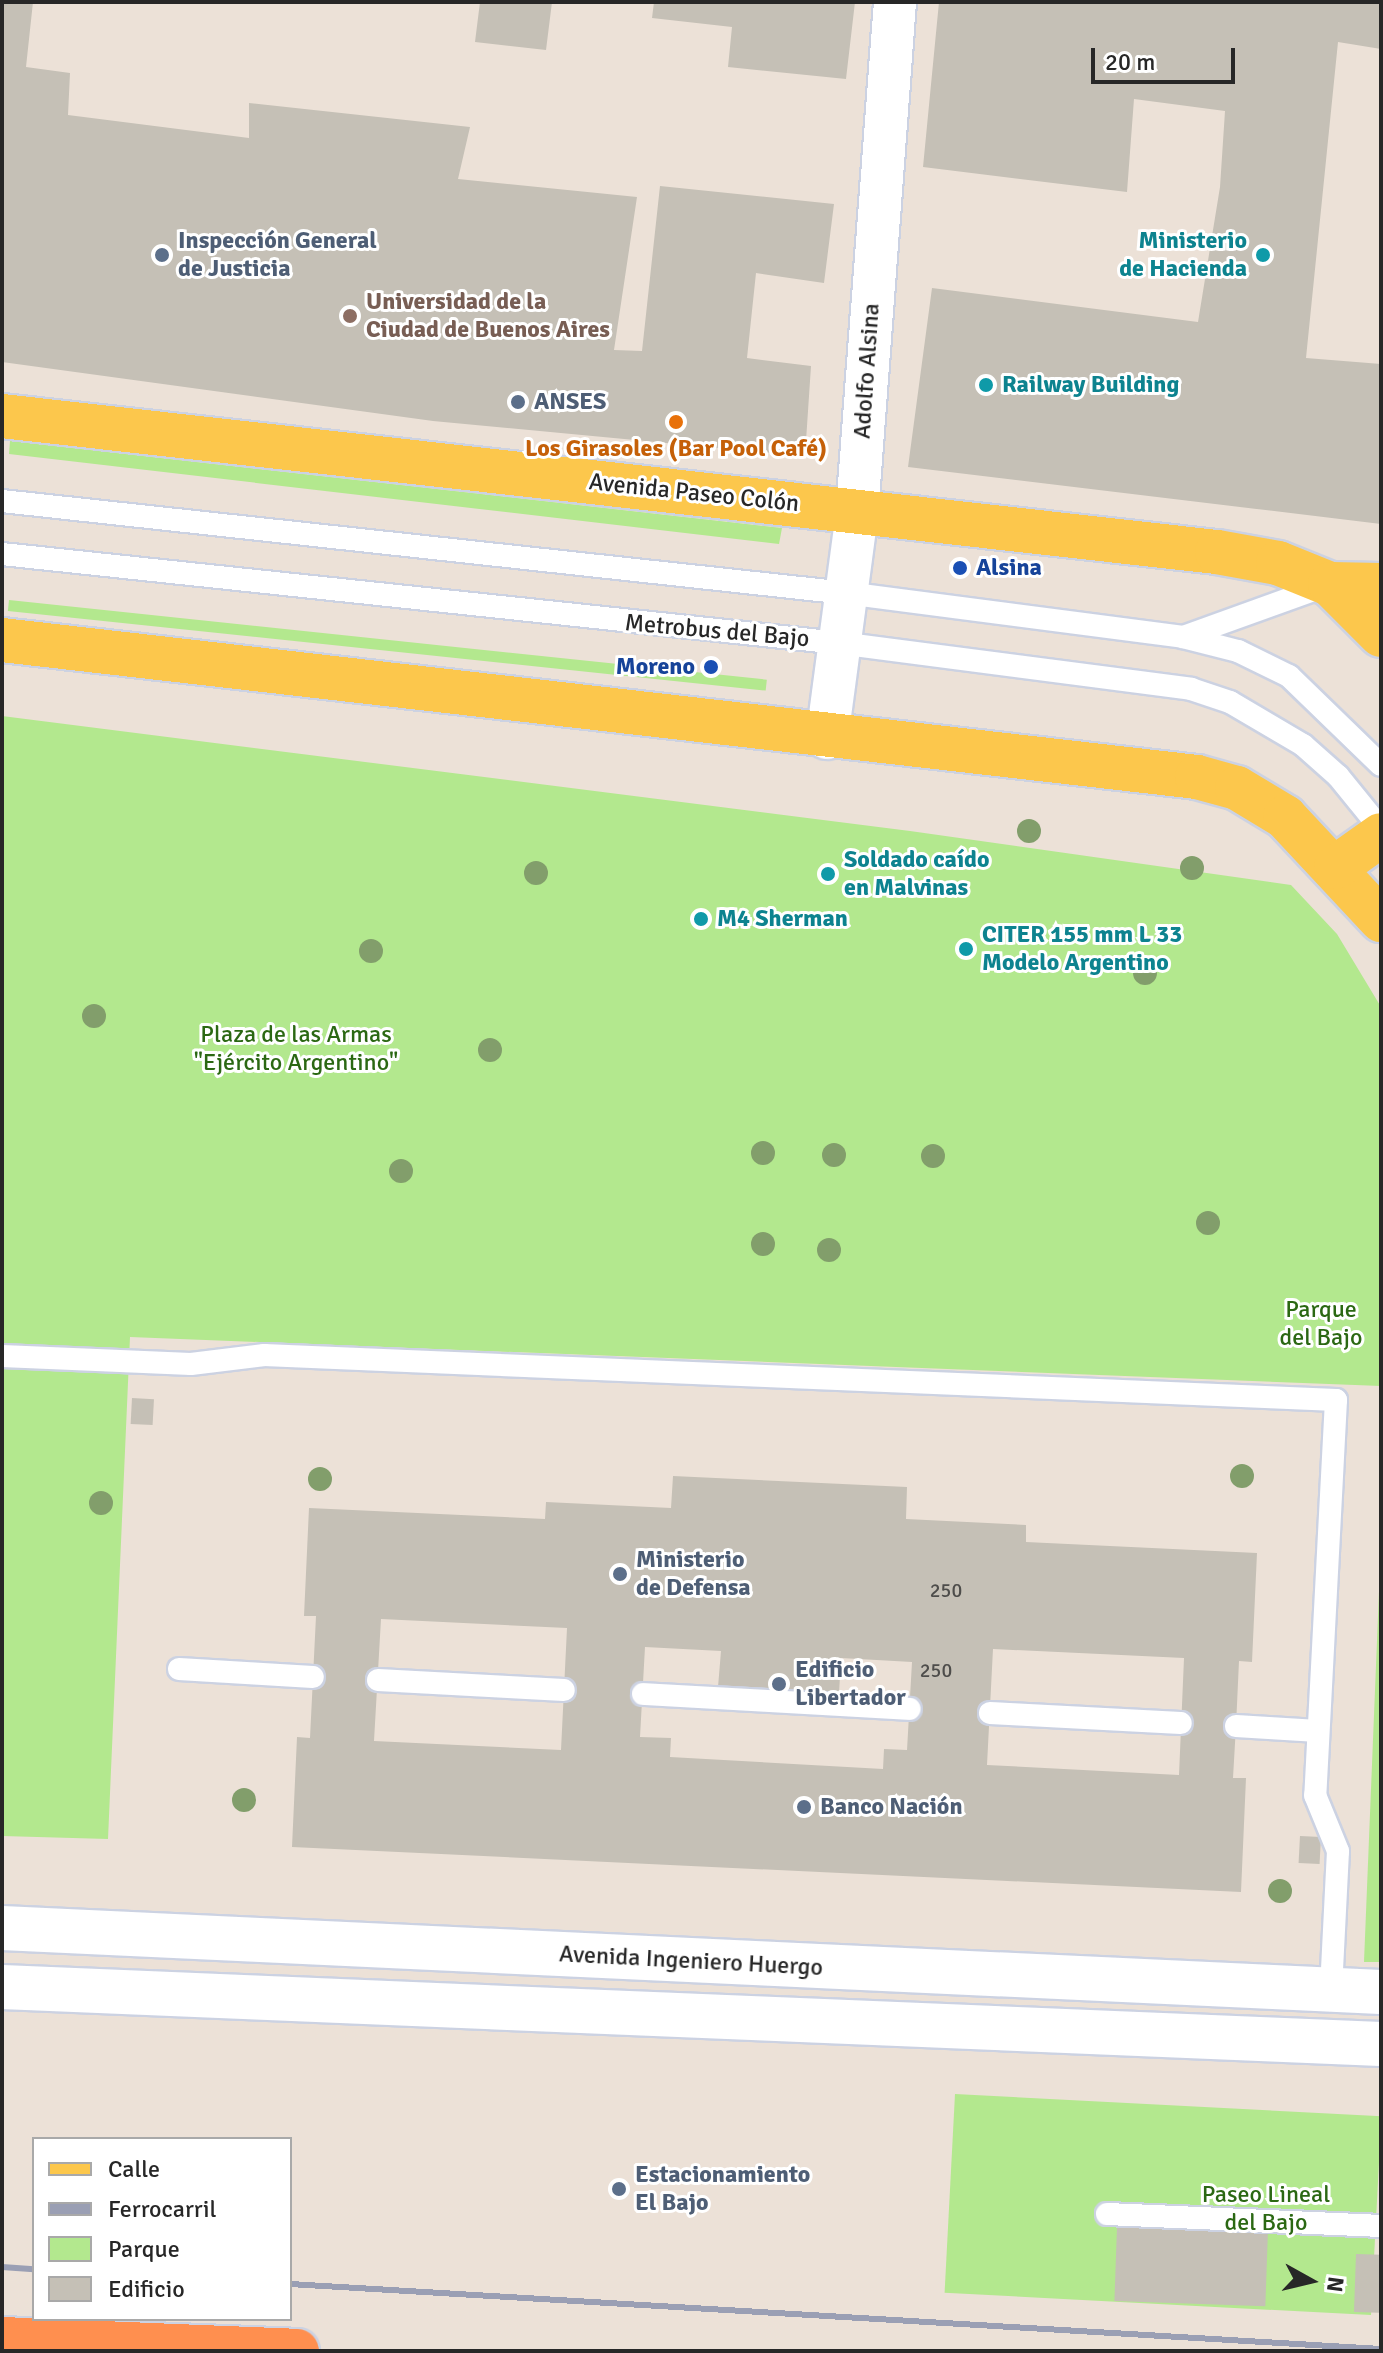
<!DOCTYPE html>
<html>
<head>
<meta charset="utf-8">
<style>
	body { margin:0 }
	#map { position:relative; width:1383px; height:2353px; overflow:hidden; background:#ece1d7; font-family:Signika,sans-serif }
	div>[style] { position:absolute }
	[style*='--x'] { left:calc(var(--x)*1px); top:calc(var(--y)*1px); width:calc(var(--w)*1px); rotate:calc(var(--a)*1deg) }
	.green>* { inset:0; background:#b3e88e; transform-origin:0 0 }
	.building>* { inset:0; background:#c5c0b6; transform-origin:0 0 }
	.roads { filter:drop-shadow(2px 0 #ccd2e2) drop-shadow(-2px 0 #ccd2e2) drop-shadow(0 2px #ccd2e2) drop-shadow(0 -2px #ccd2e2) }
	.lane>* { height:22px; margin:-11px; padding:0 11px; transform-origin:11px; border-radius:11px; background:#fff }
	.street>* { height:42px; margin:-21px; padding:0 21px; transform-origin:21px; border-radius:21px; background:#fff }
	.secondary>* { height:44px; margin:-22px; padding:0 22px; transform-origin:22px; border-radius:22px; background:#fff }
	.primary>* { height:44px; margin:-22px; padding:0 22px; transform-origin:22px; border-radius:22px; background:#fcc74c }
	.highway>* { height:44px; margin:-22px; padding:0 22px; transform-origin:22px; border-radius:22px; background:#ff8f4f }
	.rail>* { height:6px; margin:-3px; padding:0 3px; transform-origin:3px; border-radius:3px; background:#9a9fb4 }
	.trees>* { width:24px; height:24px; margin:-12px; border-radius:50%; background:#829e6b }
	.dots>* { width:22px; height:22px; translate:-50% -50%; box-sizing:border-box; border:4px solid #fff; border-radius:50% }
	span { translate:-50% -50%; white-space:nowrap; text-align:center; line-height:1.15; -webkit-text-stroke:6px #fff; paint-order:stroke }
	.number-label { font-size:20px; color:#4e4d4b }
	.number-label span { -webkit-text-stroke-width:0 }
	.service-label { font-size:24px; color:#4e5e75; font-weight:700 }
	.left { translate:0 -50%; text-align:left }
	.culture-label { font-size:24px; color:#0d838f; font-weight:700 }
	.right { translate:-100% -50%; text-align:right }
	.education-label { font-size:24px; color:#785e54; font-weight:700 }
	.street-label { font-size:24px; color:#272727 }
	.food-label { font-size:24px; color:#c56008; font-weight:700 }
	.transit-label { font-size:24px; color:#164399; font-weight:700 }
	.park-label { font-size:24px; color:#2b6813 }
	.frame { position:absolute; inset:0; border:4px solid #272727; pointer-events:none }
	.legend { position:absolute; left:32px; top:2137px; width:260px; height:184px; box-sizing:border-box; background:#fff; border:2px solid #a9a9a9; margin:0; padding:10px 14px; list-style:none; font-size:24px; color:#272727 }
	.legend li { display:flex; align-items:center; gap:16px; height:40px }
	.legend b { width:40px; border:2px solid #a9a9a9 }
	.north { position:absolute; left:1271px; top:2241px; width:80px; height:80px; -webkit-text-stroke:6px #fff; paint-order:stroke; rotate:98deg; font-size:22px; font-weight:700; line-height:32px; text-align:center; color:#272727 }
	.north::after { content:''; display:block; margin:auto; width:28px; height:36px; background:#272727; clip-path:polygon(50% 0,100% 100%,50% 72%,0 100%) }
	.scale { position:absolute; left:1091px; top:48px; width:144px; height:36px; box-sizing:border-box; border:4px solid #272727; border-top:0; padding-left:10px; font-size:24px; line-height:28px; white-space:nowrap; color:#272727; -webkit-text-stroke:6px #fff; paint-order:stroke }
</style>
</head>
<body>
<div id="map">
	<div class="green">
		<div style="clip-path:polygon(10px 441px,782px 528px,779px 544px,9px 454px)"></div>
		<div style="left:9px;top:600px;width:762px;height:11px;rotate:6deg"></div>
		<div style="clip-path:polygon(2px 716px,910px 831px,1291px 885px,1337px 934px,1381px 1007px,1381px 1386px,130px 1337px,108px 1839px,2px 1836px)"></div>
		<div style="clip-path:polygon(1381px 1542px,1381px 1962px,1364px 1962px)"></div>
		<div style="left:955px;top:2094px;width:427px;height:199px;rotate:3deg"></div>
	</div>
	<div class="building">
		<div style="clip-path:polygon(2px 2px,33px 2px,26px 67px,70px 73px,68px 115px,249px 138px,249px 103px,470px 127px,458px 179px,637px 197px,614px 350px,642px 351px,660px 186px,834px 204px,824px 283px,756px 273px,747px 358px,811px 366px,805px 456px,433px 421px,2px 362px)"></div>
		<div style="clip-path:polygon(480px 2px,552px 2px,546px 50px,475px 42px)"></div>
		<div style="clip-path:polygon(654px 2px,855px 2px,846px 79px,728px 67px,732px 27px,652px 18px)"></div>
		<div style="clip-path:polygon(939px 2px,1381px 2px,1381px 49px,1338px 42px,1306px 358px,1381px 364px,1381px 524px,908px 467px,932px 288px,1198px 322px,1220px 187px,1225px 111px,1134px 99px,1127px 192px,923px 167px)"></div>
		<div style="left:132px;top:1398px;width:22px;height:26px;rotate:3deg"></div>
		<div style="clip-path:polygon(evenodd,673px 1476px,907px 1487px,906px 1519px,1026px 1525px,1026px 1542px,1257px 1553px,1252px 1662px,1239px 1661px,1236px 1726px,1233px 1778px,1246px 1778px,1241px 1892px,292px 1847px,297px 1737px,310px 1738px,316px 1616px,304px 1616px,309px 1508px,545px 1519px,546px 1502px,671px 1508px,673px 1476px,381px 1619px,567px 1628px,561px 1750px,374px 1741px,381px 1619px,673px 1476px,645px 1647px,721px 1651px,718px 1687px,839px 1694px,841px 1658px,912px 1662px,907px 1750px,884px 1749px,883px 1769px,670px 1757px,671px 1738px,640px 1737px,645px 1647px,673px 1476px,993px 1649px,1184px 1658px,1179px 1775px,987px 1765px,993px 1649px)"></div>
		<div style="left:1300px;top:1836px;width:21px;height:27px;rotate:3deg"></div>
		<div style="left:1117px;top:2227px;width:151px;height:74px;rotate:2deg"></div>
		<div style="left:1356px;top:2254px;width:25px;height:58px;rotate:2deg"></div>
	</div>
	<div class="roads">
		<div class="lane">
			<div style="--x:2;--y:501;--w:849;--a:6.22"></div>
			<div style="--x:846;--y:593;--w:340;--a:7.4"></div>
			<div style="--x:1183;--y:637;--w:57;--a:14.3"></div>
			<div style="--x:1238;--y:651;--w:57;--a:26.1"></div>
			<div style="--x:1289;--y:676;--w:128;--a:44.1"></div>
			<div style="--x:2;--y:554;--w:842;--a:6.07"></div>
			<div style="--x:839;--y:643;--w:355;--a:7.4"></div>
			<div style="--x:1191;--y:689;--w:41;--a:18.4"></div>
			<div style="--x:1230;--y:702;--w:85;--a:30.5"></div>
			<div style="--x:1303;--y:745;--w:47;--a:41.5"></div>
			<div style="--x:1338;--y:776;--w:68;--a:50.9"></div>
			<div style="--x:1183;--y:637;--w:151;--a:-19.8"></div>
			<div style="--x:2;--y:1356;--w:189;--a:2.4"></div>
			<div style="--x:191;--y:1364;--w:74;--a:-7"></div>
			<div style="--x:264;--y:1355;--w:1073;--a:2.4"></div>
			<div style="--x:1336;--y:1400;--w:396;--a:93"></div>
			<div style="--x:1315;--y:1795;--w:61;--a:67.7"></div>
			<div style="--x:1338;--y:1851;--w:139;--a:92.9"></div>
			<div style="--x:179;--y:1669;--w:134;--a:3.4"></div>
			<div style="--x:378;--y:1680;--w:186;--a:3.1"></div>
			<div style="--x:643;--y:1694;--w:267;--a:3.2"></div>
			<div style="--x:990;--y:1713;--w:191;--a:3"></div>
			<div style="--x:1236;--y:1726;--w:82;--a:3.5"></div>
			<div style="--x:1107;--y:2214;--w:274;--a:2.5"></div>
		</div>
		<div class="street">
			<div style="--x:827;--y:738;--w:228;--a:-82.4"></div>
			<div style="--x:857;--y:512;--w:511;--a:-85.74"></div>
		</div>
		<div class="secondary">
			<div style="--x:2;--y:1928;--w:1380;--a:2.66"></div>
			<div style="--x:2;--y:1987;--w:1380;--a:2.37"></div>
		</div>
		<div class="primary">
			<div style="--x:2;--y:416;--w:1223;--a:6.39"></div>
			<div style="--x:1217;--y:552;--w:62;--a:10.2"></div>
			<div style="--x:1278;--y:563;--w:56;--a:22"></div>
			<div style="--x:1330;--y:584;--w:51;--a:1.1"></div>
			<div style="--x:1330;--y:584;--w:72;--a:45"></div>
			<div style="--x:2;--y:640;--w:1203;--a:6.54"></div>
			<div style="--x:1197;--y:777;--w:41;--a:15.4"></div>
			<div style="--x:1237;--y:788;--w:56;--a:31.1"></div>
			<div style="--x:1285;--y:817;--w:141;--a:47"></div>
			<div style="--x:1336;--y:867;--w:55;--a:-35.4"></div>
		</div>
		<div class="highway">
			<div style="--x:2;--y:2339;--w:295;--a:2.3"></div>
		</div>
	</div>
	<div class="rail">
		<div style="--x:2;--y:2267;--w:32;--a:4"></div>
		<div style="--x:290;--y:2284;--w:1093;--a:3.41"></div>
	</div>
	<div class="trees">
		<div style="left:1029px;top:831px"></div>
		<div style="left:1192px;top:868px"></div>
		<div style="left:536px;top:873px"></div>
		<div style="left:371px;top:951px"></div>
		<div style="left:1145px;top:973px"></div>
		<div style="left:94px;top:1016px"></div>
		<div style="left:490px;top:1050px"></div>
		<div style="left:763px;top:1153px"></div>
		<div style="left:834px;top:1155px"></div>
		<div style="left:933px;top:1156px"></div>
		<div style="left:401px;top:1171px"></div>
		<div style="left:1208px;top:1223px"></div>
		<div style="left:763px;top:1244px"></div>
		<div style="left:829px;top:1250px"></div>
		<div style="left:1242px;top:1476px"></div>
		<div style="left:320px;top:1479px"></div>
		<div style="left:101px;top:1503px"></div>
		<div style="left:244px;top:1800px"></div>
		<div style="left:1280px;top:1891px"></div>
	</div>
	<div class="dots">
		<div style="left:162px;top:255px;background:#5c6f8a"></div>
		<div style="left:1263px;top:255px;background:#0f9aa8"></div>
		<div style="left:350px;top:316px;background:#8d6e63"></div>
		<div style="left:986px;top:385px;background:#0f9aa8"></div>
		<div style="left:518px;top:402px;background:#5c6f8a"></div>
		<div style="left:676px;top:422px;background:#e8710a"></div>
		<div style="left:960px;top:568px;background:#1a4fb4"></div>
		<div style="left:711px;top:667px;background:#1a4fb4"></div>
		<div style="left:828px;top:874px;background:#0f9aa8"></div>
		<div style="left:701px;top:919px;background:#0f9aa8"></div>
		<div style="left:966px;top:949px;background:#0f9aa8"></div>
		<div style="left:620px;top:1574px;background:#5c6f8a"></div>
		<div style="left:779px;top:1684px;background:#5c6f8a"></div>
		<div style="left:804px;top:1807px;background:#5c6f8a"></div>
		<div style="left:619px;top:2189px;background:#5c6f8a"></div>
	</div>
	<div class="number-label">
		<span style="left:946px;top:1590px">250</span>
		<span style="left:936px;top:1670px">250</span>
	</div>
	<div class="service-label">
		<span class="left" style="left:178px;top:255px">Inspección General<br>de Justicia</span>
		<span class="left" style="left:534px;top:402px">ANSES</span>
		<span class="left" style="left:636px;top:1574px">Ministerio<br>de Defensa</span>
		<span class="left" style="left:795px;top:1684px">Edificio<br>Libertador</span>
		<span class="left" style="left:820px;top:1807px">Banco Nación</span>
		<span class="left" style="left:635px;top:2189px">Estacionamiento<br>El Bajo</span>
	</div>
	<div class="culture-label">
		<span class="right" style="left:1247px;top:255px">Ministerio<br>de Hacienda</span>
		<span class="left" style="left:1002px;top:385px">Railway Building</span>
		<span class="left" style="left:844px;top:874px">Soldado caído<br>en Malvinas</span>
		<span class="left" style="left:717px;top:919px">M4 Sherman</span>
		<span class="left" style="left:982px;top:949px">CITER 155 mm L 33<br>Modelo Argentino</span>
	</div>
	<div class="education-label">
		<span class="left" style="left:366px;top:316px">Universidad de la<br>Ciudad de Buenos Aires</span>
	</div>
	<div class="street-label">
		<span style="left:867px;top:371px;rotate:-86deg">Adolfo Alsina</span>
		<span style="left:694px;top:493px;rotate:6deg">Avenida Paseo Colón</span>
		<span style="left:717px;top:631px;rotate:5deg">Metrobus del Bajo</span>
		<span style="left:691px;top:1961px;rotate:3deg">Avenida Ingeniero Huergo</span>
	</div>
	<div class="food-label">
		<span style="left:676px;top:449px">Los Girasoles (Bar Pool Café)</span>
	</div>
	<div class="transit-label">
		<span class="left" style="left:976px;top:568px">Alsina</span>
		<span class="right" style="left:695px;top:667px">Moreno</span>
	</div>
	<div class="park-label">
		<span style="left:296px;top:1049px">Plaza de las Armas<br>"Ejército Argentino"</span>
		<span style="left:1321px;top:1324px">Parque<br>del Bajo</span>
		<span style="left:1266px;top:2209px">Paseo Lineal<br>del Bajo</span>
	</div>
	<div class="frame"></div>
	<ul class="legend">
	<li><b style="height:10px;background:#fcc74c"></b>Calle</li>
	<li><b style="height:10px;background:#9a9fb4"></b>Ferrocarril</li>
	<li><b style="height:22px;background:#b3e88e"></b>Parque</li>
	<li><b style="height:22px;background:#c5c0b6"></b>Edificio</li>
	</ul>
	<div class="north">N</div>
	<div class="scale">20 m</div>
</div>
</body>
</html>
